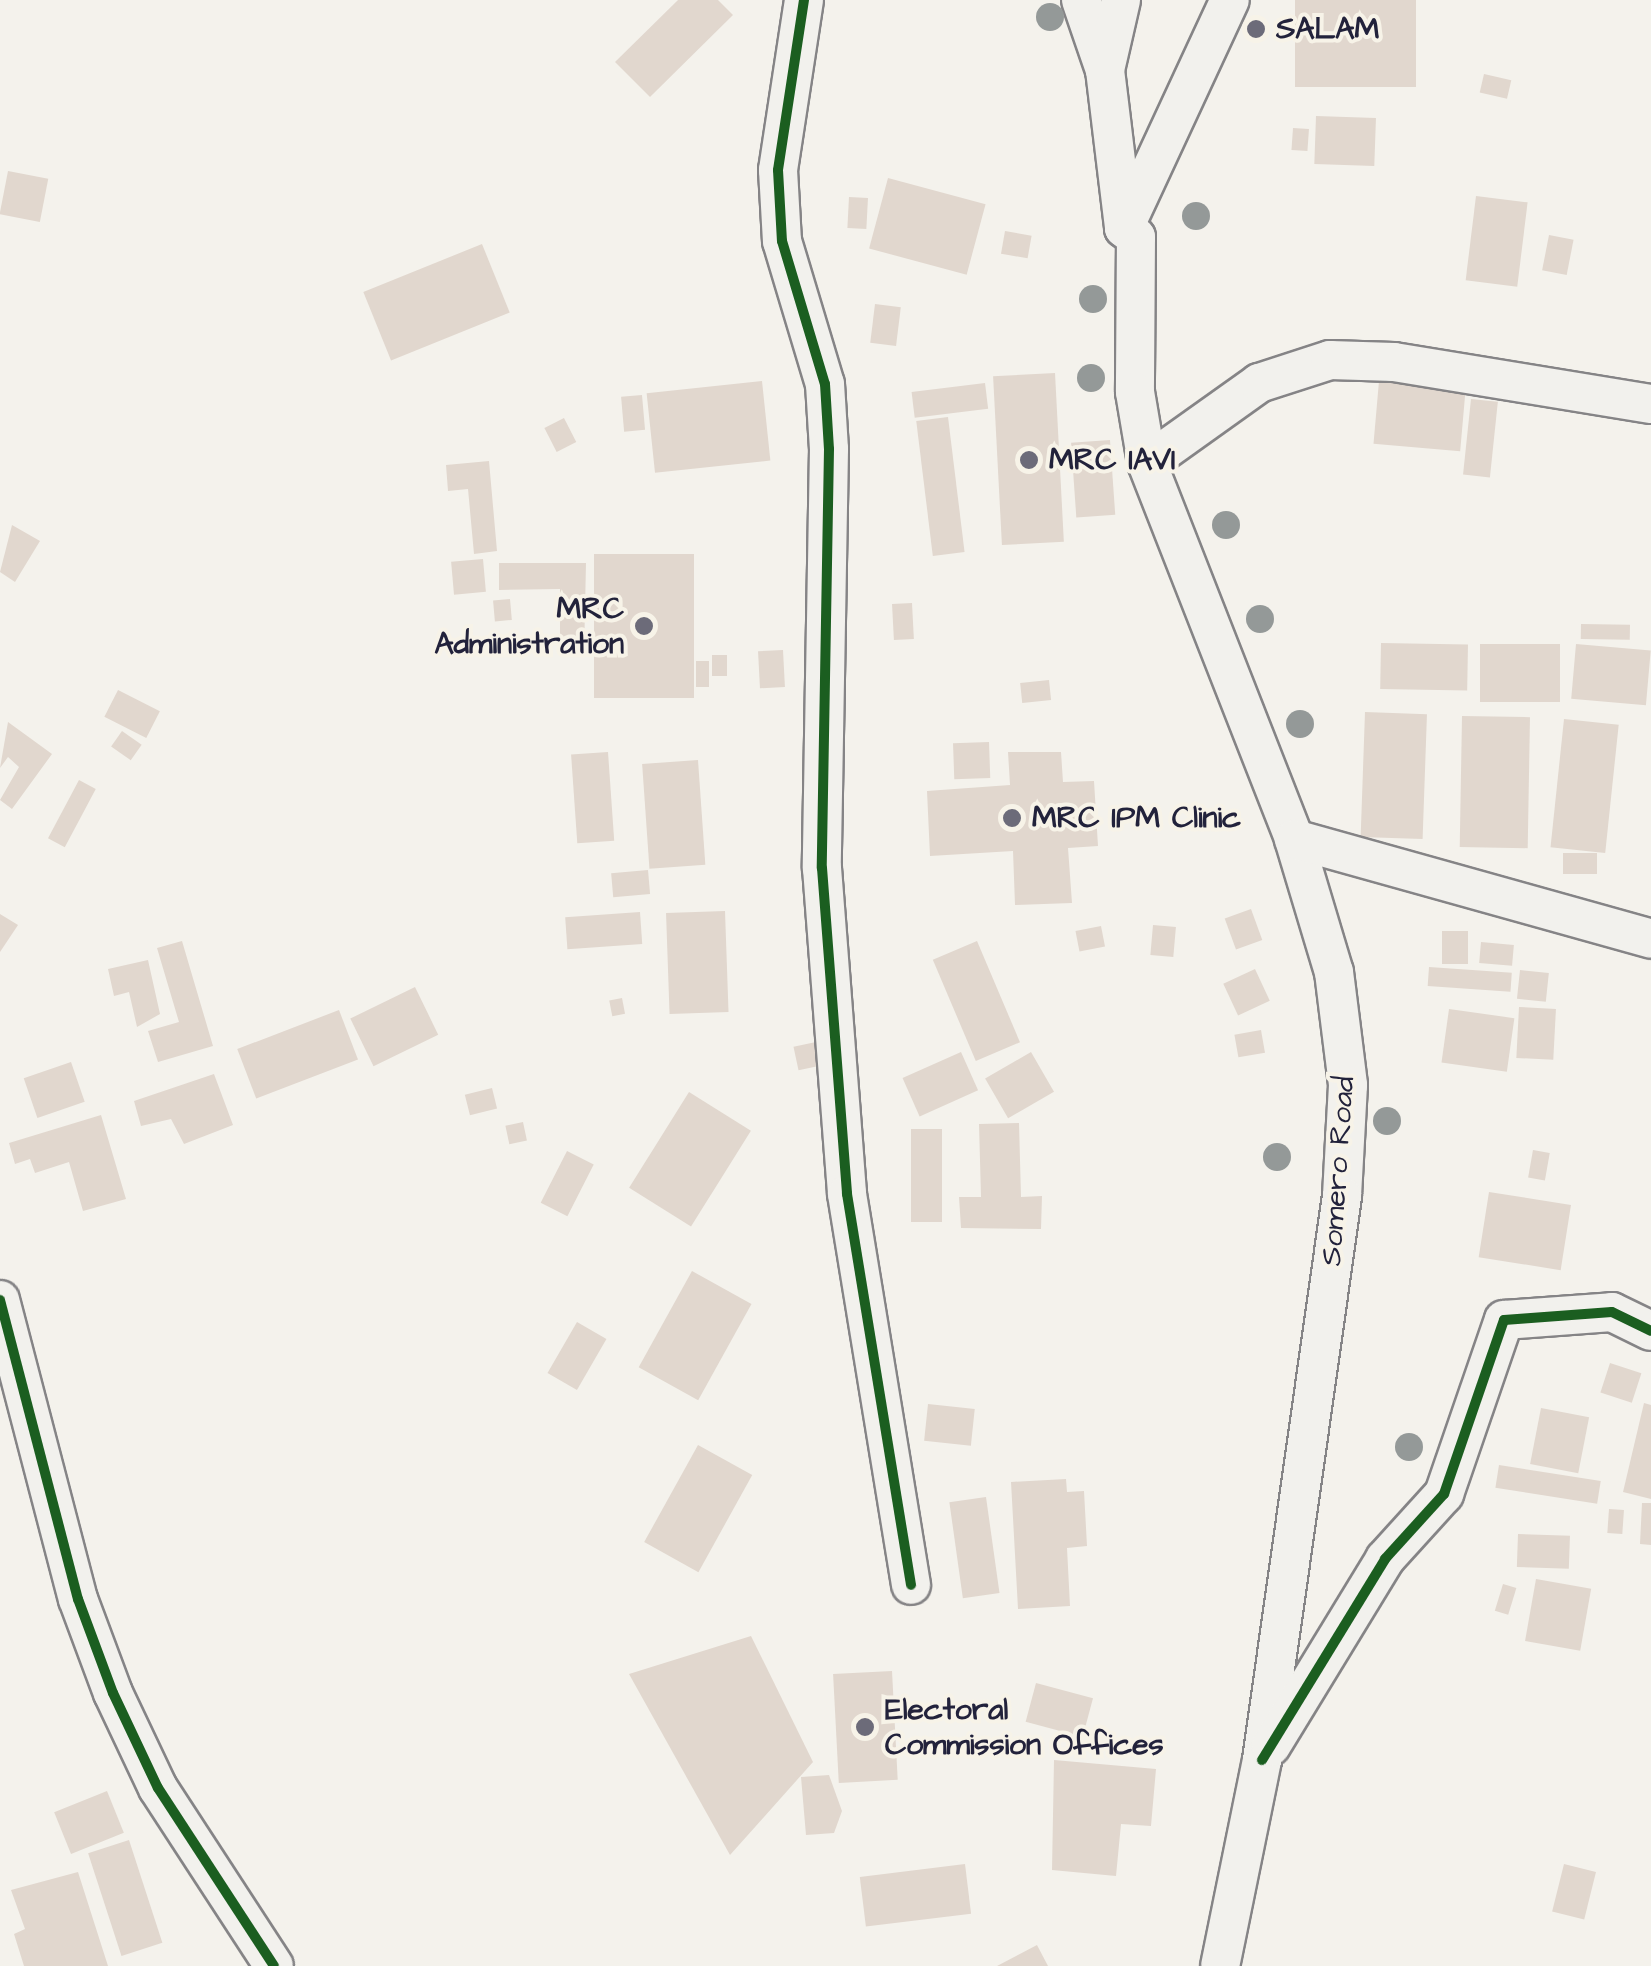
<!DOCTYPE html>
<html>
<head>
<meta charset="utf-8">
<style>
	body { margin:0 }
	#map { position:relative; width:1651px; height:1966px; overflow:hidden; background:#f4f2ec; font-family:"Architects Daughter",sans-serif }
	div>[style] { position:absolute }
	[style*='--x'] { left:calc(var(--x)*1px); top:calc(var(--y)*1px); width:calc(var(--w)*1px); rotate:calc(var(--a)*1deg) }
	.building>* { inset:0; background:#e1d7ce; transform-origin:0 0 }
	.roads { filter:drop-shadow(2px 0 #858486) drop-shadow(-2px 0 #858486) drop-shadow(0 2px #858486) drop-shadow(0 -2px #858486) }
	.minor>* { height:38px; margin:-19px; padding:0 19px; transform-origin:19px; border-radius:19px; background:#f2f1ed }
	.cycleway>* { height:10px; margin:-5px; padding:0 5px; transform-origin:5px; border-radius:5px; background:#1b5e20 }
	.trees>* { width:28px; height:28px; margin:-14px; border-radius:50%; background:#949998 }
	.dots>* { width:28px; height:28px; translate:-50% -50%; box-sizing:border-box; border:5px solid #f7f3e8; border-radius:50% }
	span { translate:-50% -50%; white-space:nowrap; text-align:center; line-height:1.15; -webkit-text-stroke:8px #f7f3e8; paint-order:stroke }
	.poi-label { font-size:30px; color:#22223b; font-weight:700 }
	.left { translate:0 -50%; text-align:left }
	.right { translate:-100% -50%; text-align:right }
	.street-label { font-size:30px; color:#22223b }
</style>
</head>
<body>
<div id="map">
	<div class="building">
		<div style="clip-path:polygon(678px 0,718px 0,733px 15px,650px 97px,615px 62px)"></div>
		<div style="left:1295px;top:0;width:121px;height:87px"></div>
		<div style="left:1484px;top:74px;width:28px;height:19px;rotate:13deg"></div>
		<div style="left:1316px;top:116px;width:60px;height:48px;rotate:2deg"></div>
		<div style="left:1293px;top:128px;width:16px;height:22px;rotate:4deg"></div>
		<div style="left:8px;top:171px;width:41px;height:44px;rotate:11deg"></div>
		<div style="left:888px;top:178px;width:101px;height:73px;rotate:15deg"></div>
		<div style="left:1476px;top:196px;width:52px;height:85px;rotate:7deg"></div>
		<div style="left:849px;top:197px;width:19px;height:31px;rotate:3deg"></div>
		<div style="left:1005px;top:231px;width:27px;height:23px;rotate:10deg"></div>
		<div style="left:1549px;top:235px;width:25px;height:36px;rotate:11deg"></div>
		<div style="left:482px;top:244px;width:74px;height:128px;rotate:68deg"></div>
		<div style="left:875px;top:304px;width:26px;height:39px;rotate:7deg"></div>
		<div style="left:1055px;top:373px;width:169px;height:62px;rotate:87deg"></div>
		<div style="left:762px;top:381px;width:80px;height:116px;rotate:84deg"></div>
		<div style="left:1379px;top:381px;width:87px;height:63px;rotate:5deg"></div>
		<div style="left:985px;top:383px;width:26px;height:74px;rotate:83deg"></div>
		<div style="left:642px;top:395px;width:35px;height:21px;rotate:85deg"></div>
		<div style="left:1471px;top:399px;width:27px;height:76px;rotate:6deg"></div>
		<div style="left:948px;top:417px;width:136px;height:32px;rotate:83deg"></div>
		<div style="left:564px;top:418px;width:27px;height:22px;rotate:63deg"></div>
		<div style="left:1110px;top:440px;width:75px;height:39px;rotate:86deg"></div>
		<div style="clip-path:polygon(489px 461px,497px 551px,474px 554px,468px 489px,448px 491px,446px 465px)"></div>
		<div style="clip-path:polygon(12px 525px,40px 541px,15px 582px,0 572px)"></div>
		<div style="left:694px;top:554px;width:144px;height:100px;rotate:90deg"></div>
		<div style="left:483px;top:559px;width:33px;height:32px;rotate:85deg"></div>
		<div style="clip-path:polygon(499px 563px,586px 563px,584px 656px,560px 656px,560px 589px,499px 590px)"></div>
		<div style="left:510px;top:599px;width:21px;height:17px;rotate:85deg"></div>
		<div style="left:912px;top:603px;width:36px;height:20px;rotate:87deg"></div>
		<div style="left:1581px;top:624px;width:49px;height:15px;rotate:1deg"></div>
		<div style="left:1381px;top:643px;width:87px;height:46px;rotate:1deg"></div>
		<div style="left:1480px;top:644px;width:80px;height:58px"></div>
		<div style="left:1576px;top:644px;width:75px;height:55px;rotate:5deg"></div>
		<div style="left:783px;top:650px;width:37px;height:25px;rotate:87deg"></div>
		<div style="left:712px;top:655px;width:15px;height:21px"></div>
		<div style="left:696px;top:661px;width:13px;height:26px"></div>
		<div style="left:1049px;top:680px;width:20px;height:29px;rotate:84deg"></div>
		<div style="left:118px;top:690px;width:47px;height:30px;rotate:27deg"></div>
		<div style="left:1365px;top:712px;width:62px;height:125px;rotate:2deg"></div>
		<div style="left:1462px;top:716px;width:68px;height:131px;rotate:1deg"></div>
		<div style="left:1564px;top:719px;width:55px;height:129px;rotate:6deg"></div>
		<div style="clip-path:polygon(8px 722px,52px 754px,12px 809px,0 800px,19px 767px,8px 757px,0 768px)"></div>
		<div style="left:122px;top:731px;width:24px;height:19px;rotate:35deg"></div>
		<div style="left:989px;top:742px;width:36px;height:36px;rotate:88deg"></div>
		<div style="left:608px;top:752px;width:89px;height:37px;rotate:86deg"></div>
		<div style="clip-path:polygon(1008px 752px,1061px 752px,1063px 782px,1094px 781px,1098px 846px,1068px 848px,1072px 903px,1015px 905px,1013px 851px,930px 856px,927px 791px,1010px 785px)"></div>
		<div style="left:698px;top:760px;width:105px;height:56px;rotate:86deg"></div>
		<div style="left:79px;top:780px;width:19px;height:66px;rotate:28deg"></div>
		<div style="left:1563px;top:853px;width:34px;height:21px"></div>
		<div style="left:648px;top:870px;width:24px;height:37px;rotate:85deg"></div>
		<div style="left:1251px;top:909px;width:33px;height:28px;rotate:70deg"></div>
		<div style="left:725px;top:911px;width:101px;height:59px;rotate:88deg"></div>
		<div style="left:640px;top:912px;width:32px;height:75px;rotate:86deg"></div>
		<div style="clip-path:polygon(0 914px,18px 925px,0 952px)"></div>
		<div style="left:1153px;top:925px;width:23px;height:30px;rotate:5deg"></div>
		<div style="left:1101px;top:926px;width:21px;height:26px;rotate:79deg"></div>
		<div style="left:1442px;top:931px;width:26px;height:33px"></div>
		<div style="clip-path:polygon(182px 941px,213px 1046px,158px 1062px,148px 1031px,179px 1022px,157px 948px)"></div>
		<div style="left:977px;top:941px;width:110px;height:48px;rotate:67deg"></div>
		<div style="left:1481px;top:942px;width:33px;height:21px;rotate:5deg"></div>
		<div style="clip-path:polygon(148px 960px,160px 1014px,137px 1027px,129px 992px,114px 996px,108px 969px)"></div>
		<div style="left:1429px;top:967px;width:83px;height:19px;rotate:4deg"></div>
		<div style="left:1255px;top:969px;width:35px;height:35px;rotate:65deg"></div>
		<div style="left:1520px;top:970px;width:29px;height:29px;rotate:6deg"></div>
		<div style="left:415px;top:987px;width:53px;height:72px;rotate:64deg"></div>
		<div style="left:622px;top:998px;width:16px;height:13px;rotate:79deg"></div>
		<div style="left:1519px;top:1007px;width:37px;height:51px;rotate:3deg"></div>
		<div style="left:1449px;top:1009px;width:66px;height:54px;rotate:8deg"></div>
		<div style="left:339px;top:1010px;width:53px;height:109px;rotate:69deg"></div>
		<div style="left:1261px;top:1030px;width:23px;height:27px;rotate:80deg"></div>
		<div style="left:816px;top:1042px;width:24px;height:23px;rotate:78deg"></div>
		<div style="left:961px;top:1052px;width:42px;height:64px;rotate:66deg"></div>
		<div style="left:1031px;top:1052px;width:46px;height:53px;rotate:60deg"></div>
		<div style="left:71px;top:1062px;width:42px;height:50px;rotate:71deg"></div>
		<div style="clip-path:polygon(214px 1074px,233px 1125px,184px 1144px,171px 1119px,141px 1126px,134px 1101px)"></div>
		<div style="left:492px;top:1088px;width:21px;height:28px;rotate:76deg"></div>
		<div style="left:689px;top:1092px;width:73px;height:113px;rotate:32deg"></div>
		<div style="clip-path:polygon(101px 1115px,126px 1199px,83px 1211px,69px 1162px,35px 1173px,30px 1159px,15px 1164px,9px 1143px)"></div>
		<div style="left:523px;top:1122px;width:19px;height:18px;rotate:78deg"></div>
		<div style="clip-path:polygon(1019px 1123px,1021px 1197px,1042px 1196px,1041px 1229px,961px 1228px,959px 1197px,981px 1197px,979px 1124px)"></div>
		<div style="left:911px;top:1129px;width:31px;height:93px"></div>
		<div style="left:1533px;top:1150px;width:17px;height:28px;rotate:10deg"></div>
		<div style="left:567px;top:1151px;width:30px;height:58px;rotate:27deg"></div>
		<div style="left:1489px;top:1192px;width:83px;height:66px;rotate:9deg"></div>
		<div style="left:692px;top:1271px;width:68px;height:110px;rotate:29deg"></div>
		<div style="left:577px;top:1322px;width:34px;height:59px;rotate:30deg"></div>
		<div style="left:1610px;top:1363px;width:33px;height:31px;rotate:18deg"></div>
		<div style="clip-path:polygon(1644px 1403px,1651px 1405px,1651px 1499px,1623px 1492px)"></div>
		<div style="left:928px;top:1404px;width:47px;height:37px;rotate:6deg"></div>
		<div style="left:1541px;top:1408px;width:49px;height:57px;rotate:11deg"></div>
		<div style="left:698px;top:1445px;width:62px;height:111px;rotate:29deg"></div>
		<div style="left:1499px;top:1465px;width:103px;height:23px;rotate:9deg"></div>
		<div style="clip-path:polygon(1066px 1479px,1067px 1492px,1084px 1491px,1087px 1546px,1067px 1548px,1070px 1606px,1018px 1609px,1011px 1482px)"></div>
		<div style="left:986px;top:1497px;width:97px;height:37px;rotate:82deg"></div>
		<div style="clip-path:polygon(1642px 1503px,1651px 1503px,1651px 1545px,1640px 1544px)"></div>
		<div style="left:1609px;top:1509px;width:15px;height:24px;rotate:4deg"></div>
		<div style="left:1518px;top:1534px;width:52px;height:33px;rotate:2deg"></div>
		<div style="left:1536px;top:1579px;width:56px;height:63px;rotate:10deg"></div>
		<div style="left:1503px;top:1584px;width:14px;height:28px;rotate:17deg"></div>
		<div style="clip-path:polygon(751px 1636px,813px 1762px,730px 1855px,629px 1674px)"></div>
		<div style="left:892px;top:1671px;width:109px;height:59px;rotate:87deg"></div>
		<div style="left:1036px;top:1683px;width:59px;height:40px;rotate:15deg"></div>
		<div style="clip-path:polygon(1054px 1760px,1156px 1769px,1151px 1826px,1121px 1824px,1116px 1876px,1052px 1870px)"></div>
		<div style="clip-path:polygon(829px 1775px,842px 1811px,834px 1833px,806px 1835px,801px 1777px)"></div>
		<div style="left:107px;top:1791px;width:45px;height:57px;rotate:68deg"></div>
		<div style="left:129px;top:1840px;width:108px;height:43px;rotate:72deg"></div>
		<div style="left:965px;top:1864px;width:50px;height:106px;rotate:83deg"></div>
		<div style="left:1564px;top:1864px;width:33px;height:49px;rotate:14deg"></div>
		<div style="clip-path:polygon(78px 1872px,108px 1966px,24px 1966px,14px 1934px,25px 1929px,11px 1890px)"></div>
		<div style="clip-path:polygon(1037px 1945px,1048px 1966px,997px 1966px)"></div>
	</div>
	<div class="roads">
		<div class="minor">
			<div style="--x:804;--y:0;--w:172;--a:98.7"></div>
			<div style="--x:778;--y:170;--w:71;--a:86.8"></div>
			<div style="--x:782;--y:241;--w:149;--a:73.3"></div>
			<div style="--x:825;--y:384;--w:65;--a:86.5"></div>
			<div style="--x:829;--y:449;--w:419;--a:91"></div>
			<div style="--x:822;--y:868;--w:327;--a:85.6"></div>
			<div style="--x:847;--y:1194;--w:396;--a:80.7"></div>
			<div style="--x:1081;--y:0;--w:74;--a:71.1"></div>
			<div style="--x:1105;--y:70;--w:159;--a:83.1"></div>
			<div style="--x:1105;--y:70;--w:72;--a:-77.1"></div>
			<div style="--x:1124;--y:228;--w:15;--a:37"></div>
			<div style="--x:1136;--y:237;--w:155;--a:90.4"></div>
			<div style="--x:1135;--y:392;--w:72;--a:80.4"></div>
			<div style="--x:1147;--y:463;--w:404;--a:68.6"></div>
			<div style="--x:1294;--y:839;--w:139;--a:73.3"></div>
			<div style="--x:1334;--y:972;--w:114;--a:82.9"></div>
			<div style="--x:1348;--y:1085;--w:111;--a:93.1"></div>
			<div style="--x:1342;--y:1196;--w:570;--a:98.07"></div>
			<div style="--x:1262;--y:1760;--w:210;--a:101.5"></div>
			<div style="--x:1124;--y:228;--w:251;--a:-65.1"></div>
			<div style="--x:1147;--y:463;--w:138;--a:-35.5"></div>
			<div style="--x:1259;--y:383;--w:75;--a:-17.9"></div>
			<div style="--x:1330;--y:360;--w:64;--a:1.8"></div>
			<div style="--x:1394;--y:362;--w:260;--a:9.3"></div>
			<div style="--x:1294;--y:839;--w:371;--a:15.6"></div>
			<div style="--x:0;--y:1300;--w:309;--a:75.4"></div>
			<div style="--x:78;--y:1599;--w:100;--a:69.6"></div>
			<div style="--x:113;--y:1693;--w:105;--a:64.7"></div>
			<div style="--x:158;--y:1788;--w:212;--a:56.9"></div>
			<div style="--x:1271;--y:1746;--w:219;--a:-58.6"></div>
			<div style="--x:1385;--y:1559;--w:88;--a:-47.8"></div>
			<div style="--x:1444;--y:1494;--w:184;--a:-71"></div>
			<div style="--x:1504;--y:1320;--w:108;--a:-4.2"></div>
			<div style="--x:1612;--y:1312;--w:43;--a:26"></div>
		</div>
	</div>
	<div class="cycleway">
		<div style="--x:804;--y:0;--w:172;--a:98.7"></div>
		<div style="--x:778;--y:170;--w:71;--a:86.8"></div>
		<div style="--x:782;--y:241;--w:149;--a:73.3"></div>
		<div style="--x:825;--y:384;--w:65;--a:86.5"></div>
		<div style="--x:829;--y:449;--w:419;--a:91"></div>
		<div style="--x:822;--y:868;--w:327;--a:85.6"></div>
		<div style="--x:847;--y:1194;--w:396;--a:80.7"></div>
		<div style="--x:0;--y:1300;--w:309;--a:75.4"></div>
		<div style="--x:78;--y:1599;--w:100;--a:69.6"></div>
		<div style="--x:113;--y:1693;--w:105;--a:64.7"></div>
		<div style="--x:158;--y:1788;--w:212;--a:56.9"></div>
		<div style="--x:1262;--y:1760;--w:236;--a:-58.5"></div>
		<div style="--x:1385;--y:1559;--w:88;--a:-47.8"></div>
		<div style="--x:1444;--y:1494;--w:184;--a:-71"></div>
		<div style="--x:1504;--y:1320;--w:108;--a:-4.2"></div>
		<div style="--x:1612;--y:1312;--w:43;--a:26"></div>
	</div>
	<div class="trees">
		<div style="left:1050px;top:17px"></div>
		<div style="left:1196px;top:216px"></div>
		<div style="left:1093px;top:299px"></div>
		<div style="left:1091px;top:378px"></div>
		<div style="left:1226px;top:525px"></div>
		<div style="left:1260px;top:619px"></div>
		<div style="left:1300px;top:724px"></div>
		<div style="left:1387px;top:1121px"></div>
		<div style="left:1277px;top:1157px"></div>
		<div style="left:1409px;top:1447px"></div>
	</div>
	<div class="dots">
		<div style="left:1256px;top:29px;background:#6c6b79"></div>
		<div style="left:1029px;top:460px;background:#6c6b79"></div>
		<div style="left:644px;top:626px;background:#6c6b79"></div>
		<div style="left:1012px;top:818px;background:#6c6b79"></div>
		<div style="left:865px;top:1727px;background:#6c6b79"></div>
	</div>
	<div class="poi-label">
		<span class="left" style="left:1276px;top:29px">SALAM</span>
		<span class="left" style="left:1049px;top:460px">MRC IAVI</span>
		<span class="right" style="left:624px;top:626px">MRC<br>Administration</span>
		<span class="left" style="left:1032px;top:818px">MRC IPM Clinic</span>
		<span class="left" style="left:885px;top:1727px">Electoral<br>Commission Offices</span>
	</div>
	<div class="street-label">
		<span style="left:1338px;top:1171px;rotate:-86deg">Somero Road</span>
	</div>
</div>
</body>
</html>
